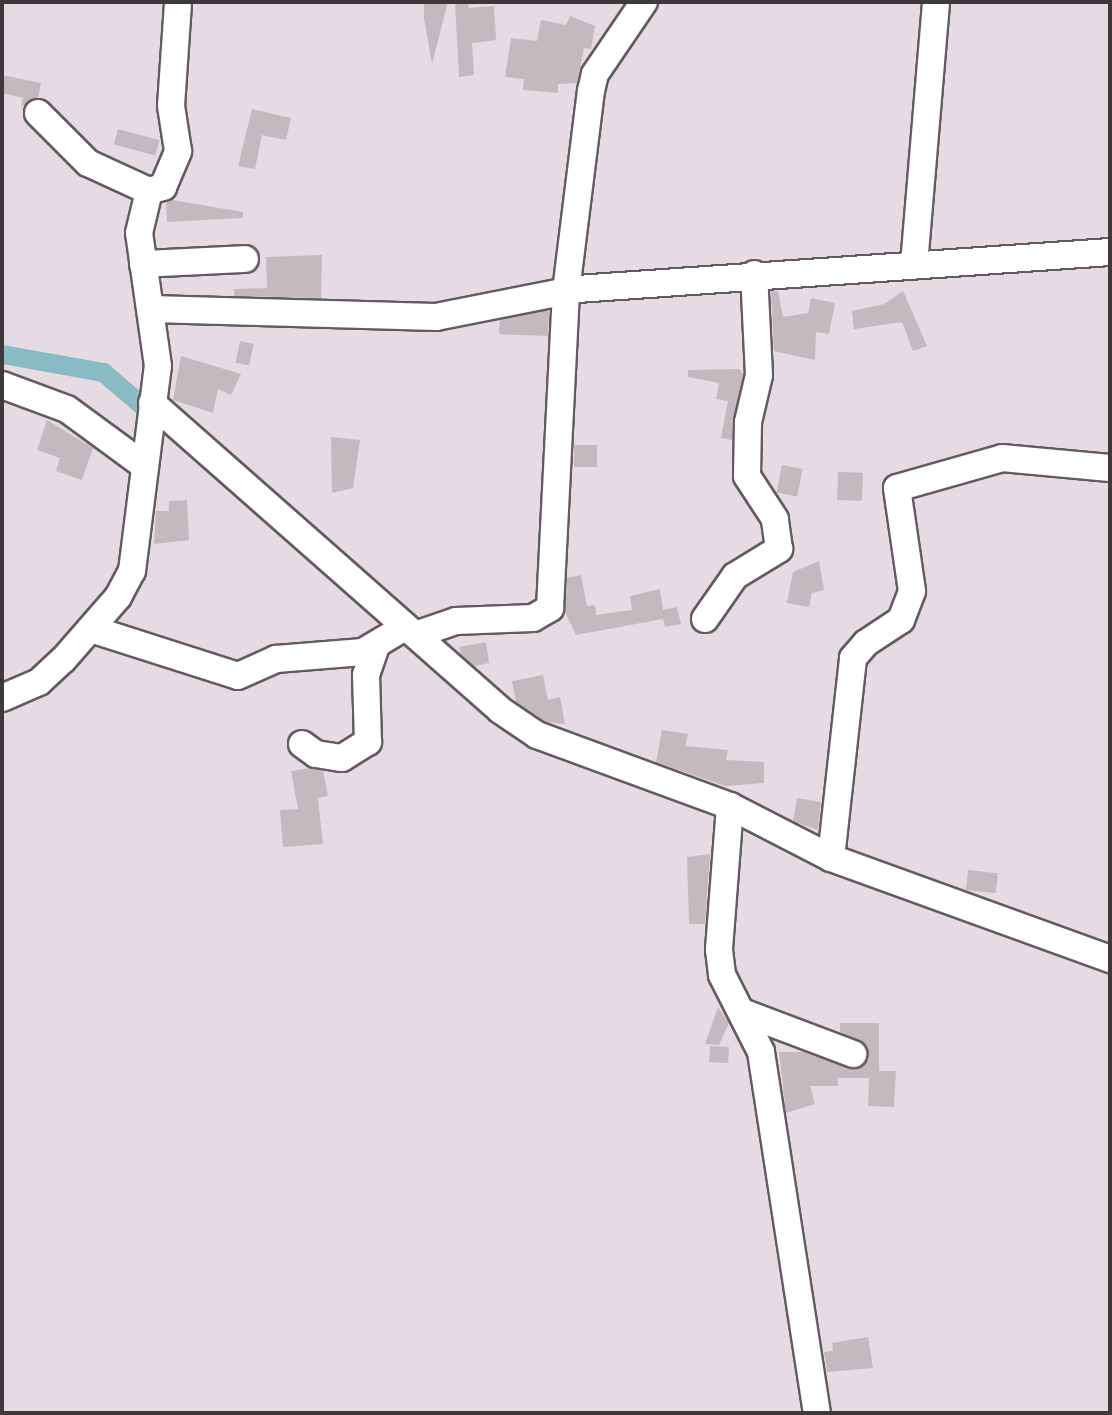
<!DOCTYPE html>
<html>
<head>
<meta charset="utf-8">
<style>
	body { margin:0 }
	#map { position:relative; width:1112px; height:1415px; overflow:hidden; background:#e6dbe2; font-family:Cabin,sans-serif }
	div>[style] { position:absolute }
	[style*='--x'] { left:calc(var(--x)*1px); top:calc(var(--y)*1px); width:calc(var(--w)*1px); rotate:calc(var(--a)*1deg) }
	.canal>* { height:19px; margin:-9.5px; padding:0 9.5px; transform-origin:9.5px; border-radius:9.5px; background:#89bbc5 }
	.building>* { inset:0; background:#c3b9bf; transform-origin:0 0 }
	.roads { filter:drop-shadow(2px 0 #645b61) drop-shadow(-2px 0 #645b61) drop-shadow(0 2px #645b61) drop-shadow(0 -2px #645b61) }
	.minor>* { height:26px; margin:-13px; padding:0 13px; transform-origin:13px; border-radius:13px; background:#fff }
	span { translate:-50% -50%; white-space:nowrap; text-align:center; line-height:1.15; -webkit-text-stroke:7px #fff; paint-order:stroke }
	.frame { position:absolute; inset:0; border:4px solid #3e3a3c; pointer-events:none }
</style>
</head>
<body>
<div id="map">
	<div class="canal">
		<div style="--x:2;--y:354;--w:103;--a:10.1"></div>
		<div style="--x:103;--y:372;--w:75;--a:40.7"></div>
	</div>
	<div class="building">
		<div style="clip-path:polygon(424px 2px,448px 2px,432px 64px,424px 18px)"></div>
		<div style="clip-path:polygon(455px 2px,468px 2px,469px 8px,494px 6px,496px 40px,472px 43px,474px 75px,459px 77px)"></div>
		<div style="clip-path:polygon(570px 16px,595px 26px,591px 49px,584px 48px,577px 83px,558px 84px,558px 93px,523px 90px,524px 79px,505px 77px,511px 38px,537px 41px,541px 20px,566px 25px)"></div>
		<div style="clip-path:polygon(2px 75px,41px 83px,38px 98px,21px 107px,23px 98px,2px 93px)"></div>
		<div style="clip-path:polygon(252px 109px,291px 118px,286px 140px,262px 135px,255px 169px,238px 166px)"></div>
		<div style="left:118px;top:129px;width:43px;height:16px;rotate:15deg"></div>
		<div style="clip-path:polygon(172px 200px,243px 212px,243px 218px,167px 222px,166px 203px)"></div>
		<div style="clip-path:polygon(322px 255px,321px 298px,234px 296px,234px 289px,267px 288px,266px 257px)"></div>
		<div style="clip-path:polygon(771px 291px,778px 291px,783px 317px,808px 313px,811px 298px,835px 303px,829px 334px,816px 332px,815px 360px,774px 351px)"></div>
		<div style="clip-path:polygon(903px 291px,927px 346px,913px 351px,902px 322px,854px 329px,852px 311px,884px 304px)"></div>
		<div style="left:549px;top:311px;width:25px;height:49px;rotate:92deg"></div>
		<div style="left:240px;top:341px;width:14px;height:22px;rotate:12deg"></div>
		<div style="clip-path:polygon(181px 356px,241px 374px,231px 395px,218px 389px,213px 413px,173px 400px)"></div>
		<div style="clip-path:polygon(739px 369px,743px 374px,732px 440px,721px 438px,728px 401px,716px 399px,719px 383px,688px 377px,688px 370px)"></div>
		<div style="clip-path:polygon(47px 420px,93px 448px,82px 480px,56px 471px,60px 458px,37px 450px)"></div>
		<div style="clip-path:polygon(331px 437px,360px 440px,353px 488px,332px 493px)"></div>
		<div style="left:574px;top:445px;width:23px;height:22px"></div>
		<div style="left:782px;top:465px;width:21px;height:28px;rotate:11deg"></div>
		<div style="left:838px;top:472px;width:25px;height:28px;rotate:2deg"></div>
		<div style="clip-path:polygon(187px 500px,189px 540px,154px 544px,156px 511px,169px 511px,169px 501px)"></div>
		<div style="clip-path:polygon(819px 561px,824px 590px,812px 593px,809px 607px,787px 603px,793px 572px)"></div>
		<div style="clip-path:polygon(581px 575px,587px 606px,595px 605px,596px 615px,632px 610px,630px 596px,660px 589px,663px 610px,677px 607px,681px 624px,665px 627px,663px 619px,576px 635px,565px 612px,567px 578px)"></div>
		<div style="clip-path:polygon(486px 642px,489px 663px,474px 666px,461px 654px,459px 647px)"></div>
		<div style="clip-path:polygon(543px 675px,548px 700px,560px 697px,565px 724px,546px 722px,516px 702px,512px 681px)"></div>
		<div style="clip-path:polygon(662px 730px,688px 734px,685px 746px,728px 750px,726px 760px,764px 762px,764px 783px,725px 786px,656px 762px)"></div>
		<div style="clip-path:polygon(310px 768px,323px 771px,328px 796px,318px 798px,323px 844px,283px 847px,280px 810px,298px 809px,291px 771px)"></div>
		<div style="clip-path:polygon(797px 798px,821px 802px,818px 830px,793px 821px)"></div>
		<div style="clip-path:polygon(710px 854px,705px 924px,689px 924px,687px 857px)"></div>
		<div style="left:968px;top:870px;width:30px;height:20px;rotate:6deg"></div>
		<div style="clip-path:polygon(718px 1007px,729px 1023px,719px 1045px,705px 1044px)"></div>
		<div style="clip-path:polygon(840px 1023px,879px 1023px,879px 1071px,896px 1071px,894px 1107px,868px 1106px,869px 1078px,838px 1078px,838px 1086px,810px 1086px,815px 1104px,786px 1113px,779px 1052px,803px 1052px,855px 1070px,867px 1060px,866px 1045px,840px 1032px)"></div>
		<div style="left:710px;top:1046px;width:19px;height:16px;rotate:3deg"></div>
		<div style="clip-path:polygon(868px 1337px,873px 1368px,827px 1372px,824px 1352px,833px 1351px,832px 1343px)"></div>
	</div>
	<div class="roads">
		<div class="minor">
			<div style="--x:38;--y:113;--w:71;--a:45"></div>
			<div style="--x:88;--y:163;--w:67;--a:24.7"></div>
			<div style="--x:143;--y:264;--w:102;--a:-2.8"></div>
			<div style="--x:914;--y:265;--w:264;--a:-85.2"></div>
			<div style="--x:151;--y:309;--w:285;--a:1.6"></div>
			<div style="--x:436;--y:317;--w:144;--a:-11.2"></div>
			<div style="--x:577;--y:289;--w:534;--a:-3.97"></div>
			<div style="--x:2;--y:385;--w:69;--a:20.3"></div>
			<div style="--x:67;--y:409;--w:93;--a:36.3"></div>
			<div style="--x:152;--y:403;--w:464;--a:41.4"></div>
			<div style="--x:500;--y:710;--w:45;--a:34"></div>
			<div style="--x:537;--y:735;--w:206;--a:20.2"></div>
			<div style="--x:730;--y:806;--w:114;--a:27.2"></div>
			<div style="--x:831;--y:858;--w:297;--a:19.9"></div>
			<div style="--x:705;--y:619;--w:52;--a:-55.1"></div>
			<div style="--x:735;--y:576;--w:52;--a:-31.5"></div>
			<div style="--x:779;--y:549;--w:30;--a:-98"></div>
			<div style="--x:775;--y:519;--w:51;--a:-123.1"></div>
			<div style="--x:747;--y:476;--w:54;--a:-88.9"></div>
			<div style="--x:748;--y:422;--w:48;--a:-76.8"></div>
			<div style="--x:759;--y:375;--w:101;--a:-92.8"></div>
			<div style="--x:91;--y:629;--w:154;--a:17.7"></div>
			<div style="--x:238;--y:676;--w:42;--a:-24.1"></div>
			<div style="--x:276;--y:659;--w:87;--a:-4.6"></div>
			<div style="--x:363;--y:652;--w:49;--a:-30.8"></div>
			<div style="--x:418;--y:634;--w:40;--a:-18.9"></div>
			<div style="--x:456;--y:621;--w:77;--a:-2.2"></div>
			<div style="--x:533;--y:618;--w:20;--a:-30"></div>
			<div style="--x:550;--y:608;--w:317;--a:-87.1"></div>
			<div style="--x:566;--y:291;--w:202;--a:-82.9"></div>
			<div style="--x:591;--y:91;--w:17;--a:-77"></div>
			<div style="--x:595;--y:74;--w:87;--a:-55.8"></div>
			<div style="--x:2;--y:698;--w:40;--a:-23.4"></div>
			<div style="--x:39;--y:682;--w:33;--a:-43"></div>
			<div style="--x:63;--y:660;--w:84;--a:-48.9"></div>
			<div style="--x:118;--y:597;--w:30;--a:-62"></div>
			<div style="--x:132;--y:571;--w:207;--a:-82.8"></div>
			<div style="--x:158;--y:366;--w:134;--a:-98.1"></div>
			<div style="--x:139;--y:233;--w:43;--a:-76.6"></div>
			<div style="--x:149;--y:191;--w:15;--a:-16"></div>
			<div style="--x:163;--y:187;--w:39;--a:-67"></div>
			<div style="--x:178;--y:151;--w:46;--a:-98.8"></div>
			<div style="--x:171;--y:106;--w:104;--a:-86.1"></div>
			<div style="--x:302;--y:744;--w:17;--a:36"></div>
			<div style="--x:316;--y:754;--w:26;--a:9"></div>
			<div style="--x:342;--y:758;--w:31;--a:-32"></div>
			<div style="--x:368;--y:742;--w:67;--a:-91.7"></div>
			<div style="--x:366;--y:675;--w:31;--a:-71"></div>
			<div style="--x:730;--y:806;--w:144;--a:94.4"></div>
			<div style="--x:719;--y:950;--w:25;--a:83"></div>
			<div style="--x:722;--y:975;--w:86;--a:63.1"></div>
			<div style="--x:761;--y:1052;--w:365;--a:81.2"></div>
			<div style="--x:831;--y:858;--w:201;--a:-83.7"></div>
			<div style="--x:853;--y:658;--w:20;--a:-49"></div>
			<div style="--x:866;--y:643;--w:42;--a:-33.3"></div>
			<div style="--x:901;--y:620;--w:31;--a:-69"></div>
			<div style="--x:912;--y:591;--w:104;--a:-98.3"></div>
			<div style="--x:897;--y:488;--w:109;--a:-15.9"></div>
			<div style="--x:1002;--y:458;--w:108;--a:5.3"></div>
			<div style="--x:742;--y:1012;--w:119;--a:20.7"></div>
		</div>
	</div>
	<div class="frame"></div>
</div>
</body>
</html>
